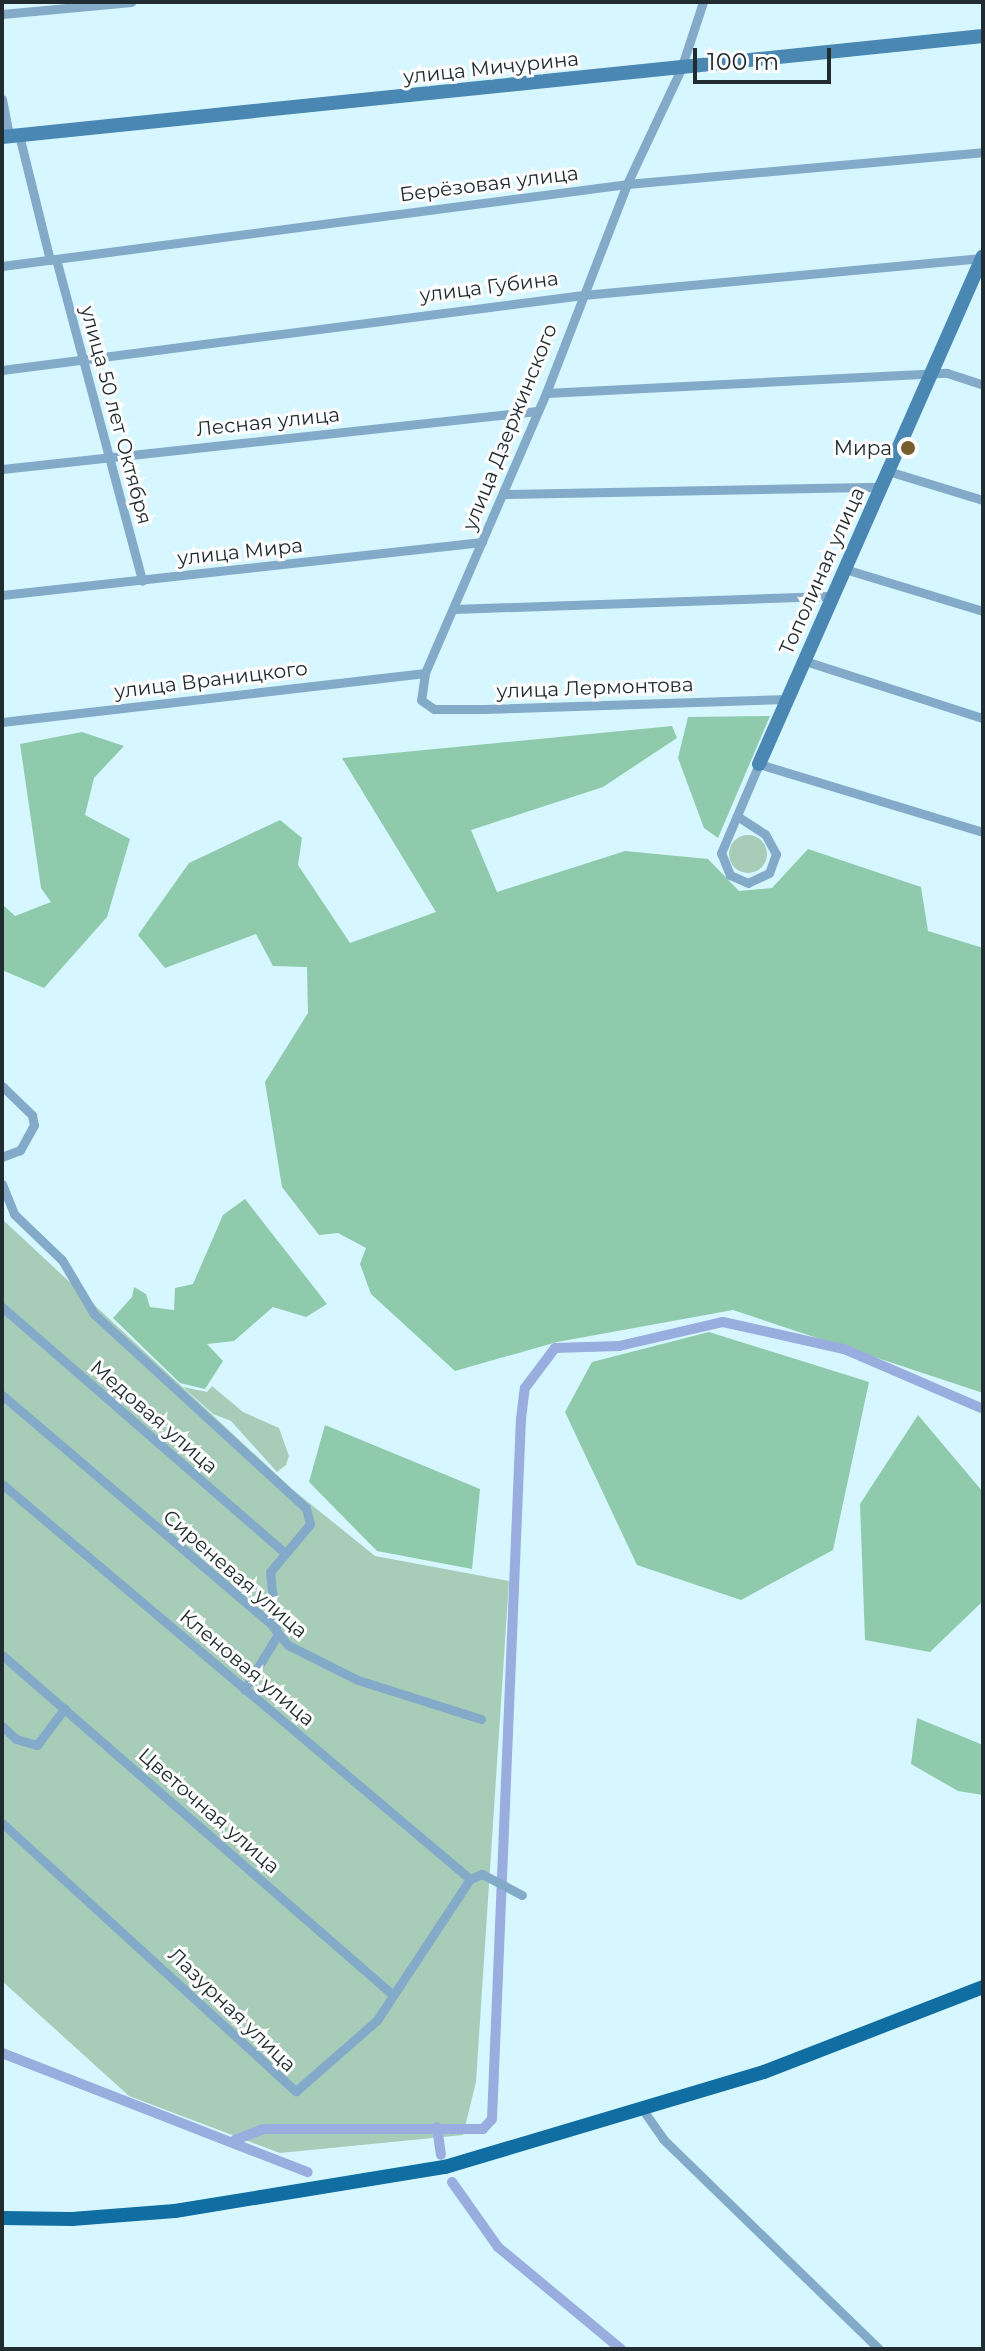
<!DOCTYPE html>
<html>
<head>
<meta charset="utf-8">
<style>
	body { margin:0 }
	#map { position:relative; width:985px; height:2351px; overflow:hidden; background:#d6f7ff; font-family:Montserrat,sans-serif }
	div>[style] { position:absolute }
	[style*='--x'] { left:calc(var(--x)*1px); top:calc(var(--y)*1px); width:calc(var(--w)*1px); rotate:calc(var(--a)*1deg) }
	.green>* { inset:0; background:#a7ccb8 }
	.round { border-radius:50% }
	.forest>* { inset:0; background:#8ecaab }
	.canal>* { height:10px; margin:-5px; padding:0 5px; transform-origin:5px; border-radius:5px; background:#99addf }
	.street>* { height:9px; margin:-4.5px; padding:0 4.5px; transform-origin:4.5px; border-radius:4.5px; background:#83aac8 }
	.secondary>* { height:14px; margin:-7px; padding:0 7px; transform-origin:7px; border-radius:7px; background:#4a87b3 }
	.primary>* { height:14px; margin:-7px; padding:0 7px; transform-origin:7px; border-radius:7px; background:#106ea2 }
	.dots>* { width:22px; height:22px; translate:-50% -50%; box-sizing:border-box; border:4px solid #fdfdfd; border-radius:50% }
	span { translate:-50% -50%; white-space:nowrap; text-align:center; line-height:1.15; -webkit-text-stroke:6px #fdfdfd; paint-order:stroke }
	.street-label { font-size:20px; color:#202c2f }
	.poi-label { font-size:20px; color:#202c2f }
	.right { translate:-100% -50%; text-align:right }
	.frame { position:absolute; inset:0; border:4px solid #202c2f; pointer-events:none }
	.scale { position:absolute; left:693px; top:48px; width:138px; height:36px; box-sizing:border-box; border:4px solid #202c2f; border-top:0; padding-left:10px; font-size:24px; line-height:28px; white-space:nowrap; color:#202c2f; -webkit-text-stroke:6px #fdfdfd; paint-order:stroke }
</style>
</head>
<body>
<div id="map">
	<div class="green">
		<div class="round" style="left:729px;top:835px;width:38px;height:38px"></div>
		<div style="clip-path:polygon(2px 1219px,292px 1489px,375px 1556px,509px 1581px,476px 2082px,463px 2135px,280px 2153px,129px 2096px,2px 1981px)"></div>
		<div style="clip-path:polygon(212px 1386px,243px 1412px,279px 1428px,289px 1456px,286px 1465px,277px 1472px,231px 1421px,213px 1414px,183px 1387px,207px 1392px)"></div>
	</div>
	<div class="forest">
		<div style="clip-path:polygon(770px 716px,718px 838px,704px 828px,678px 758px,688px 717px)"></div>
		<div style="clip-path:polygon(672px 726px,677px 738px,603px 787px,471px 830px,497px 892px,625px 851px,708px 859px,739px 891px,772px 888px,808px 849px,921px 887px,928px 931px,983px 948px,983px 1393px,733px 1310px,557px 1342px,455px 1371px,371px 1294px,360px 1264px,366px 1248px,338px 1233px,319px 1235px,282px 1187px,265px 1082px,308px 1013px,307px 967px,273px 966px,256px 934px,165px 968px,138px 935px,189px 863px,280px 820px,302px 838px,298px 865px,350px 943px,436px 912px,342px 758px)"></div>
		<div style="clip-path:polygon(82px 732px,124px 746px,94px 778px,85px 815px,130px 839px,107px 917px,44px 988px,2px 970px,2px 904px,15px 916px,51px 902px,41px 888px,20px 744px)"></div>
		<div style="clip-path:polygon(245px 1199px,327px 1304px,306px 1317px,273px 1307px,234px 1341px,207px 1344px,223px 1361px,205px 1389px,180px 1383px,113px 1318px,132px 1297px,134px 1287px,146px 1294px,150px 1307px,174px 1310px,175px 1288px,193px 1284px,223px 1215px)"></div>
		<div style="clip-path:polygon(709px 1332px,869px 1382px,833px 1550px,741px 1600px,637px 1565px,565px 1412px,592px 1362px)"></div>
		<div style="clip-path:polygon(918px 1415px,983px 1492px,983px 1601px,930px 1652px,865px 1640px,860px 1504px)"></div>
		<div style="clip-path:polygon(325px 1425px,480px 1489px,472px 1569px,377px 1551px,309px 1482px)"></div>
		<div style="clip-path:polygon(917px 1718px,983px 1745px,983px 1795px,958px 1791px,911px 1764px)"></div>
	</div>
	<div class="canal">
		<div style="--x:2;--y:2053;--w:328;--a:21.3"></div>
		<div style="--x:437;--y:2127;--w:28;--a:82"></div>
		<div style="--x:235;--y:2140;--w:30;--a:-21"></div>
		<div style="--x:263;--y:2129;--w:220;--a:0"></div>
		<div style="--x:483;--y:2129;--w:13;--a:-48"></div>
		<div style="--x:492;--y:2119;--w:701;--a:-87.63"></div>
		<div style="--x:521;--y:1419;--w:31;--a:-83"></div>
		<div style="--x:525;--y:1388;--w:50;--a:-53.1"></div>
		<div style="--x:555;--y:1348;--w:64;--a:-1.8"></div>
		<div style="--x:619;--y:1346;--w:107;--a:-13"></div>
		<div style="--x:723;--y:1322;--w:124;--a:12.6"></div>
		<div style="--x:844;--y:1349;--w:151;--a:23.3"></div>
		<div style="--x:452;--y:2182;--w:80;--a:54.7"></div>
		<div style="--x:498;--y:2247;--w:160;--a:39.7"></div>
	</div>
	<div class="street">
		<div style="--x:703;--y:2;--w:71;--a:108.2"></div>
		<div style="--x:681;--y:69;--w:127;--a:115.2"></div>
		<div style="--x:627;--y:184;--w:224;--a:111.2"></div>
		<div style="--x:546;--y:393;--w:305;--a:113.4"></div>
		<div style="--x:425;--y:673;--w:27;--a:98"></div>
		<div style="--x:421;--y:700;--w:16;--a:35"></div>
		<div style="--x:434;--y:709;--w:50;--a:0"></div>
		<div style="--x:484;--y:709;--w:303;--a:-1.9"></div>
		<div style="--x:2;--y:14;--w:130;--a:-5.3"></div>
		<div style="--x:2;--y:99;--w:38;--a:79"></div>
		<div style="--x:19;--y:135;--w:129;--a:76.1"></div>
		<div style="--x:56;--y:259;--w:333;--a:75"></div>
		<div style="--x:2;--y:266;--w:630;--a:-7.47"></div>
		<div style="--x:627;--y:184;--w:357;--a:-5.1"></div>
		<div style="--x:2;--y:370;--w:586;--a:-7.36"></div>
		<div style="--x:583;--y:295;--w:401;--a:-5.3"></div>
		<div style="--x:546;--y:393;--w:401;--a:-2.9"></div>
		<div style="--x:947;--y:373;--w:38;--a:18"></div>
		<div style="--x:2;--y:469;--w:538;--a:-6.19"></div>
		<div style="--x:888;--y:471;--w:99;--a:17"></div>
		<div style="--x:504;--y:494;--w:377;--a:-1.1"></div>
		<div style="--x:848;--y:570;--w:141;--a:16.9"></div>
		<div style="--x:2;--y:595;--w:483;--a:-6.3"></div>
		<div style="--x:454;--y:609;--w:380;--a:-2"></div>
		<div style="--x:805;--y:661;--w:187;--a:17.8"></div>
		<div style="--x:2;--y:722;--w:426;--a:-6.6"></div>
		<div style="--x:737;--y:816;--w:33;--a:33"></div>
		<div style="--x:765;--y:834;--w:23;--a:61"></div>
		<div style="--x:776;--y:854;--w:20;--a:110"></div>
		<div style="--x:769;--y:873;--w:23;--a:155"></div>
		<div style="--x:748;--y:883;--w:20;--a:-156"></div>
		<div style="--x:730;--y:875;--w:24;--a:-112"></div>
		<div style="--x:721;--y:853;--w:97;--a:-66.9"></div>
		<div style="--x:759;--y:764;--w:234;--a:16.9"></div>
		<div style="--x:2;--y:1086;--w:42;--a:44"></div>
		<div style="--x:32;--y:1115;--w:10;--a:79"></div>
		<div style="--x:34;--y:1125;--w:29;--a:119"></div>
		<div style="--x:20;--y:1150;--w:19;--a:159"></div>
		<div style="--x:2;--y:1184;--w:32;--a:68"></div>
		<div style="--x:14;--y:1214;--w:66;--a:43.8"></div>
		<div style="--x:62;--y:1260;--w:63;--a:59.3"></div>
		<div style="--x:94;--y:1314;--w:287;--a:42.5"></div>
		<div style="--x:306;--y:1508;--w:16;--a:76"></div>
		<div style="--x:310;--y:1524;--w:62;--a:129.8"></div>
		<div style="--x:270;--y:1572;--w:64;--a:83.8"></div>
		<div style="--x:277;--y:1636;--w:63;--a:121.4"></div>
		<div style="--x:2;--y:1307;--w:374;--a:41"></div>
		<div style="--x:2;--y:1395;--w:352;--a:40.4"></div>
		<div style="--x:270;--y:1623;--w:28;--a:51"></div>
		<div style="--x:288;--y:1645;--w:78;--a:26.6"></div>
		<div style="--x:358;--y:1680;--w:129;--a:17.6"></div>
		<div style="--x:2;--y:1484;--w:612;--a:40.16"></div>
		<div style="--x:2;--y:1655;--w:518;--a:41.01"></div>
		<div style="--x:2;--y:1726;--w:19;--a:43"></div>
		<div style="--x:16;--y:1739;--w:22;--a:16"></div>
		<div style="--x:37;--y:1745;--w:46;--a:-52.9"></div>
		<div style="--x:2;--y:1823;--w:398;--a:42.4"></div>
		<div style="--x:296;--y:2091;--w:108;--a:-41.2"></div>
		<div style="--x:377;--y:2020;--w:169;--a:-56.6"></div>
		<div style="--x:470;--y:1879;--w:13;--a:-23"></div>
		<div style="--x:482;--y:1874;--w:45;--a:27.7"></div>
		<div style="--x:643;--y:2110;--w:35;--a:55"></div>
		<div style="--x:663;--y:2139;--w:301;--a:44.2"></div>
	</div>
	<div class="secondary">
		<div style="--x:2;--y:137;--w:986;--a:-5.88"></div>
		<div style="--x:759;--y:764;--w:555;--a:-66.21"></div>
	</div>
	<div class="primary">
		<div style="--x:2;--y:2218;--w:70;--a:0.8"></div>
		<div style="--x:72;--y:2219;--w:103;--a:-4.4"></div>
		<div style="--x:175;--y:2211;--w:274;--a:-9.3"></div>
		<div style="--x:445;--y:2167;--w:333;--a:-16.6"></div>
		<div style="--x:764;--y:2072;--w:235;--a:-21.2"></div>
	</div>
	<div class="dots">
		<div style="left:908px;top:448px;background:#765e2f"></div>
	</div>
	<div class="street-label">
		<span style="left:491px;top:68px;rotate:-6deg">улица Мичурина</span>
		<span style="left:489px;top:184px;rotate:-7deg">Берёзовая улица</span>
		<span style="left:489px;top:287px;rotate:-7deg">улица Губина</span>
		<span style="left:116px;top:415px;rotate:75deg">улица 50 лет Октября</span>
		<span style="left:268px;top:422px;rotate:-6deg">Лесная улица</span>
		<span style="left:510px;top:427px;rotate:-68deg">улица Дзержинского</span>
		<span style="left:240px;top:552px;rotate:-6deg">улица Мира</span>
		<span style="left:822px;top:571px;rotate:-66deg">Тополиная улица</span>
		<span style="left:211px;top:680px;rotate:-7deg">улица Враницкого</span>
		<span style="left:595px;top:688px;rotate:-2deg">улица Лермонтова</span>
		<span style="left:154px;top:1417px;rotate:41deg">Медовая улица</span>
		<span style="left:235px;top:1574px;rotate:41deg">Сиреневая улица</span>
		<span style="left:247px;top:1668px;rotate:40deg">Кленовая улица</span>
		<span style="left:209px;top:1811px;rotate:41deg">Цветочная улица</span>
		<span style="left:232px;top:2010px;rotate:44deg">Лазурная улица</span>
	</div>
	<div class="poi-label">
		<span class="right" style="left:892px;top:448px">Мира</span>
	</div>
	<div class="frame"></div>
	<div class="scale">100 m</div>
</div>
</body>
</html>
